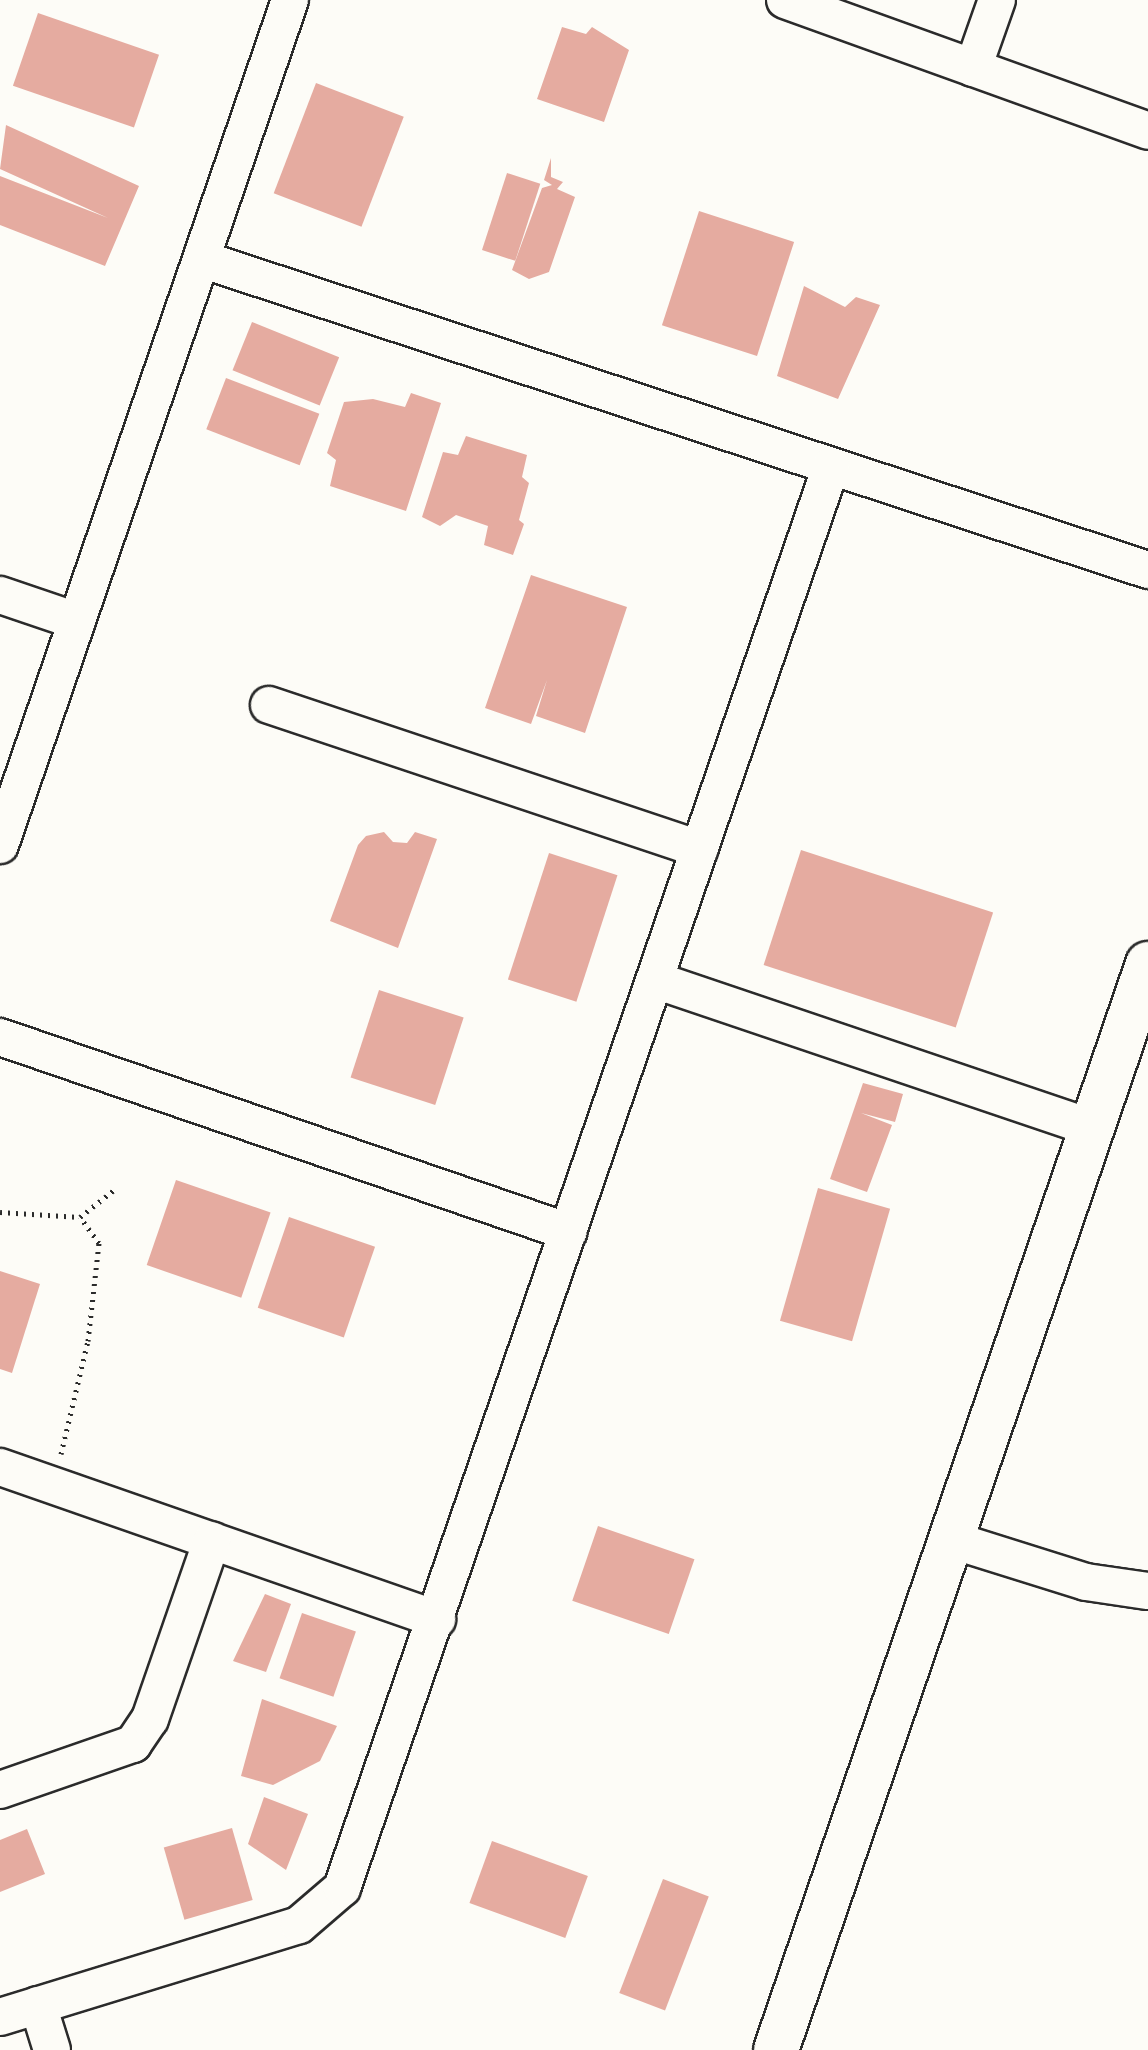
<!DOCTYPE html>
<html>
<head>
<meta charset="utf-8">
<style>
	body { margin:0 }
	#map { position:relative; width:1148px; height:2050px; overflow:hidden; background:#fdfcf7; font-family:"Architects Daughter",sans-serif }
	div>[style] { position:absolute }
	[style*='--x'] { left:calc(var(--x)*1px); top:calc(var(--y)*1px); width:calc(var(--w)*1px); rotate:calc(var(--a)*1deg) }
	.building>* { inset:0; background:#e5aba0; transform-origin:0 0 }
	.path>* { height:5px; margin-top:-2.5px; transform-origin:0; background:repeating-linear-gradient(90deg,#2b2b2b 0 2px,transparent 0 8px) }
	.roads { filter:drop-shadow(2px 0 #2b2b2b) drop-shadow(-2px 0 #2b2b2b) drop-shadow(0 2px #2b2b2b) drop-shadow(0 -2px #2b2b2b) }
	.minor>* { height:36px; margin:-18px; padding:0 18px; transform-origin:18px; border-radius:18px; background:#fdfcf7 }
	.tertiary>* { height:44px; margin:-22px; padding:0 22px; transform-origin:22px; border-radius:22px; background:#fdfcf7 }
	span { translate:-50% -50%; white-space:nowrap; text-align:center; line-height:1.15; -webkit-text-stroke:6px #fdfcf7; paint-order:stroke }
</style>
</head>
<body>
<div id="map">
	<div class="building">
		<div style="left:38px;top:13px;width:128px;height:77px;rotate:19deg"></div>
		<div style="clip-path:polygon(562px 27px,586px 34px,592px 27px,629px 50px,604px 122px,537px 99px)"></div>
		<div style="left:316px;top:83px;width:94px;height:118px;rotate:21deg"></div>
		<div style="clip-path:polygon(6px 125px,139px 186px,105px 266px,0 225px,0 176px,108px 218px,0 169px)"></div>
		<div style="clip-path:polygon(551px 158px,551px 177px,563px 182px,557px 189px,575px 197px,549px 272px,529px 279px,512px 270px,542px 188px,552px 185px,544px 180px)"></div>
		<div style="left:507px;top:173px;width:35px;height:81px;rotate:18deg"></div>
		<div style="left:699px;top:211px;width:100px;height:120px;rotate:18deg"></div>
		<div style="clip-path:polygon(804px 286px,845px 307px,856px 297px,880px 305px,838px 399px,777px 376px)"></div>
		<div style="left:252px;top:322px;width:94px;height:52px;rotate:22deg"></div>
		<div style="left:226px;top:378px;width:100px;height:55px;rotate:21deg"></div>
		<div style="clip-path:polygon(411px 393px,441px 403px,406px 511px,330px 486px,336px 460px,327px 453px,344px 402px,373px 399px,405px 407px)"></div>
		<div style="clip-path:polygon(466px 436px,527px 455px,522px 477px,529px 483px,519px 520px,524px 524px,513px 555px,484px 545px,488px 526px,456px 515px,440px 526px,422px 517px,443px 452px,458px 455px)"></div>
		<div style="clip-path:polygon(531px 575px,627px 607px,585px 733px,536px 716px,547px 680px,531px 724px,485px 708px)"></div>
		<div style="clip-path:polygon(384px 832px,393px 842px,407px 843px,415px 832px,437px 839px,398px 948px,330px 921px,358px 845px,366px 836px)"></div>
		<div style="left:801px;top:850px;width:202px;height:121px;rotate:18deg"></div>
		<div style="left:549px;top:853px;width:72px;height:133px;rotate:18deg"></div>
		<div style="left:379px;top:990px;width:89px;height:92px;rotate:18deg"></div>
		<div style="clip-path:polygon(863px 1083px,903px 1094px,895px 1122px,861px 1113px,892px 1125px,867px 1192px,830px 1179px)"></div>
		<div style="left:176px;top:1180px;width:100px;height:90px;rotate:19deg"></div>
		<div style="left:818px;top:1188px;width:75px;height:138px;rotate:16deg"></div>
		<div style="left:289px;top:1217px;width:91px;height:96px;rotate:19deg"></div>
		<div style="clip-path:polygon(0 1271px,40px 1284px,12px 1373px,0 1369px)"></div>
		<div style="left:598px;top:1526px;width:102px;height:79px;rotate:19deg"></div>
		<div style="clip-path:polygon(265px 1594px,291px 1604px,266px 1672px,233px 1661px)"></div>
		<div style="left:302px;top:1613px;width:57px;height:69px;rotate:19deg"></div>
		<div style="clip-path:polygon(262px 1699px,337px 1726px,320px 1761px,273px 1785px,241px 1776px)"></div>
		<div style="clip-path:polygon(264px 1797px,308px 1814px,286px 1870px,248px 1844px)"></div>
		<div style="left:232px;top:1828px;width:75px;height:71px;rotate:74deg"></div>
		<div style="clip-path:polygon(27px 1829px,45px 1874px,0 1892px,0 1840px)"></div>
		<div style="left:492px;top:1841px;width:102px;height:66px;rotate:20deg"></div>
		<div style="left:663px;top:1879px;width:49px;height:122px;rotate:21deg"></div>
	</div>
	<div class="path">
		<div style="--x:0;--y:1212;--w:80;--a:3.6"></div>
		<div style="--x:80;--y:1217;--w:43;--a:-38.5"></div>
		<div style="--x:61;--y:1454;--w:116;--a:-76.6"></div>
		<div style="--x:88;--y:1341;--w:99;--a:-83.6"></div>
		<div style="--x:99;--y:1243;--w:32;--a:-126"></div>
	</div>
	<div class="roads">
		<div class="minor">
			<div style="--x:785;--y:0;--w:386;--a:19.8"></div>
			<div style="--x:973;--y:68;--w:72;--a:-70.6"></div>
			<div style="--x:201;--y:259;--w:997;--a:18.18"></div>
			<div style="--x:0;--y:595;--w:81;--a:18.7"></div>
			<div style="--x:269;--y:705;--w:454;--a:18.5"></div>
			<div style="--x:0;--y:845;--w:893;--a:-71.06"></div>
			<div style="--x:655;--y:980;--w:461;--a:18.7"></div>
			<div style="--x:0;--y:1037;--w:601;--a:18.92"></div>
			<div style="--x:0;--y:1467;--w:463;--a:19.2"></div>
			<div style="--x:952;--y:1540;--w:140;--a:17.4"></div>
			<div style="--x:1086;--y:1582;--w:63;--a:8.3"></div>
			<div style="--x:0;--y:1790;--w:141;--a:-19.1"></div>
			<div style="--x:133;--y:1744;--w:30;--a:-56"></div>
			<div style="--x:150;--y:1719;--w:189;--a:-70.9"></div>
			<div style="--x:38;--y:2005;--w:47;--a:72.7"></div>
			<div style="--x:0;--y:2017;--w:313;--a:-17.1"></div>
			<div style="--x:299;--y:1925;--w:57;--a:-40.7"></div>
			<div style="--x:342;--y:1888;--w:1504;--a:-71.02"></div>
		</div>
		<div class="tertiary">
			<div style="--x:776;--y:2050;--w:1148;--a:-71.09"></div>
		</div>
	</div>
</div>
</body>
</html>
